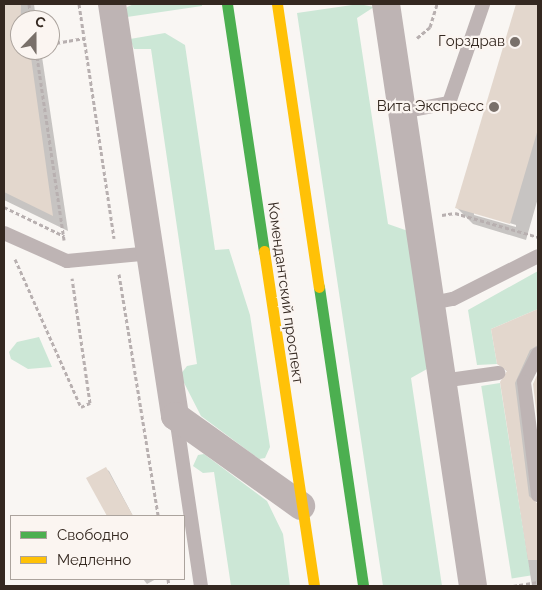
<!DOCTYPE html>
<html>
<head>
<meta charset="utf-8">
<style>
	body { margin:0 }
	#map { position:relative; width:542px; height:590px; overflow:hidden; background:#f9f6f3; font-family:Raleway,sans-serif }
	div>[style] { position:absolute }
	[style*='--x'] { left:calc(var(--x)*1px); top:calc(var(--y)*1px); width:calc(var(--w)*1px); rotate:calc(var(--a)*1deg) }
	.green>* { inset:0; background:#cce7d6; transform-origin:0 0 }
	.shadow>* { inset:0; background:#0003 }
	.building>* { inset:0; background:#e3d7cd }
	.path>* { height:3px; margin-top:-1.5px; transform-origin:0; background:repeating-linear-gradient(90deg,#b8b0b0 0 4px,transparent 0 6.5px) }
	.lane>* { height:14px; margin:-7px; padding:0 7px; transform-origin:7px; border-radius:7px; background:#beb4b4 }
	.street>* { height:28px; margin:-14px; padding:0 14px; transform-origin:14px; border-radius:14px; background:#beb4b4 }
	.fast>* { height:11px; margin:-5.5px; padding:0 5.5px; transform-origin:5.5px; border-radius:5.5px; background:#4caf50 }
	.slow>* { height:11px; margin:-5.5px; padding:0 5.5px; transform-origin:5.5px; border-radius:5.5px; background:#ffc107 }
	.dots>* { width:14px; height:14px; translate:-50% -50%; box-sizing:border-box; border:2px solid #fbf5f1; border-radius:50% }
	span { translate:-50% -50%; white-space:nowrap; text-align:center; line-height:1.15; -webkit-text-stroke:4.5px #fbf5f1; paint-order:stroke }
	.poi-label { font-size:15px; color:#342820 }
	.right { translate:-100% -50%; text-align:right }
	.street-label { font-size:15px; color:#342820 }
	.frame { position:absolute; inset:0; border:5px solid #342820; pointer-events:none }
	.legend { position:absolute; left:10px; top:515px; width:175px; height:65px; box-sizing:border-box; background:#fbf5f1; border:1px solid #aba39d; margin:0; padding:6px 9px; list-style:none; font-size:15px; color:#342820 }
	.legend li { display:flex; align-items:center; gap:10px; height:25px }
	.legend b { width:25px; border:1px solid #aba39d }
	.north { position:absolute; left:10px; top:10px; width:50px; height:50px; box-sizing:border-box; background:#fbf5f1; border:1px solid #aba39d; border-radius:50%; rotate:22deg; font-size:14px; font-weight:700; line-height:20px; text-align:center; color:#342820 }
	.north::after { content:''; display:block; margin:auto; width:18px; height:22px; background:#79706a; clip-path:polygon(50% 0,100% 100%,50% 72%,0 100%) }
</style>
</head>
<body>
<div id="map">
	<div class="green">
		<div style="clip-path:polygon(134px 4px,202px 4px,202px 6px,127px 17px,127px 7px)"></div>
		<div style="clip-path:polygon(359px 4px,374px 7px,357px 18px,388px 224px,408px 231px,427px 369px,411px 378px,442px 586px,383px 586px,297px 13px)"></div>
		<div style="clip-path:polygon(165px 33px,185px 45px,215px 250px,229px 249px,250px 315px,270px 447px,265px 458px,259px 459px,201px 416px,180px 375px,187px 366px,197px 364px,151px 49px,134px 49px,130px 39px)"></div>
		<div style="clip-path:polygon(538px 271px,538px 309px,491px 329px,497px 364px,477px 365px,468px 310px)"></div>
		<div style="clip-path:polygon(39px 337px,52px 367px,28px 369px,11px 359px,9px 352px,17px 342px)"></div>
		<div style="left:500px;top:383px;width:195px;height:19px;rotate:81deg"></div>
		<div style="clip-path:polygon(204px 454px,267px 501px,283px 534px,290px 586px,231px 586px,214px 472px,203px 473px,193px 466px,198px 455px)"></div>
	</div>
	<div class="shadow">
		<div style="clip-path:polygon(4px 4px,34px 4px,36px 20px,20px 20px,20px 50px,41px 50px,68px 231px,4px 200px)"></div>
		<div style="clip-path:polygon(evenodd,517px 4px,538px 4px,538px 198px,526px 240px,473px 224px,457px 208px,517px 4px,474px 212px,516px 225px,516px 227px,474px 215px,474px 212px)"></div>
		<div style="clip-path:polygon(538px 310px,538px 353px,520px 388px,534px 501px,538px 505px,538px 586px,532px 586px,501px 382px,508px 372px,498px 364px,492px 330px)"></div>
		<div style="clip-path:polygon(106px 469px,109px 471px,133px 516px,108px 516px,88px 479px)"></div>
		<div style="clip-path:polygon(143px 579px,156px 579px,147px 584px)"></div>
	</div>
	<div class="building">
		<div style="clip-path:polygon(4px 4px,21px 4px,20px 50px,30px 50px,53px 216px,4px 192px)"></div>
		<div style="clip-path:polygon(516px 4px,538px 4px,538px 129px,510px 224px,455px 208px)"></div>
		<div style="clip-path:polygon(538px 309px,538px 345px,530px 350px,515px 383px,529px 496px,538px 504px,538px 560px,528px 560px,500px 382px,507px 371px,497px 364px,491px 329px)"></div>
		<div style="clip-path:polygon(538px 373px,538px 426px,533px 384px)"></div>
		<div style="clip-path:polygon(106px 467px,133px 516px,107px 516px,86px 478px)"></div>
	</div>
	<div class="path">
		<div style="--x:29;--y:4;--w:16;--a:83"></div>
		<div style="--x:79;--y:4;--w:237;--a:81.5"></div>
		<div style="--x:417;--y:38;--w:17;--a:-40"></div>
		<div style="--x:430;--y:27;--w:24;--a:-73"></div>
		<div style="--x:50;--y:44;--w:35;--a:-10"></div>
		<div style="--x:36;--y:50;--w:192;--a:81.6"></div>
		<div style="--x:4;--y:207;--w:67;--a:25.8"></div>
		<div style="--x:442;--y:215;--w:13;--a:-9"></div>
		<div style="--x:455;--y:213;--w:86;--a:16.1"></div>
		<div style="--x:15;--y:259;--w:162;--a:66"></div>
		<div style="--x:81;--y:407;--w:10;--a:-24"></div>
		<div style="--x:90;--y:403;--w:126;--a:-98.2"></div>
		<div style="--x:119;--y:274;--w:245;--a:80.8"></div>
		<div style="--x:168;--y:579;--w:7;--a:82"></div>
		<div style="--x:513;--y:586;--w:25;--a:-9"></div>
	</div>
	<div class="lane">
		<div style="--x:401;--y:112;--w:49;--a:-10.6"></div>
		<div style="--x:449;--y:103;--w:105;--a:-71"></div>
		<div style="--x:4;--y:233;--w:69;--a:24"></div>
		<div style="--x:67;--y:261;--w:85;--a:-5.4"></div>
		<div style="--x:432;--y:303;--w:21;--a:-11"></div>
		<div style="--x:453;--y:299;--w:95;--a:-26.8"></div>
		<div style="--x:538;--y:354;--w:31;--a:117"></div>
		<div style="--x:524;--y:382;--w:114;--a:82.9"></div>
		<div style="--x:442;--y:381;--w:57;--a:-8.1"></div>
		<div style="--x:176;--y:417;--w:171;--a:81.6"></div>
	</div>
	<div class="street">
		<div style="--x:112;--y:4;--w:417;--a:81.3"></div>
		<div style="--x:175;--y:416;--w:155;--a:35.5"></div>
		<div style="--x:386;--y:4;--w:588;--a:81.5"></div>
	</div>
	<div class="fast">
		<div style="--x:227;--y:4;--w:250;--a:81.5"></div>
		<div style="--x:319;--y:287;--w:302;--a:81.6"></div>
	</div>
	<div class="slow">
		<div style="--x:277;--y:4;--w:286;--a:81.6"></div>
		<div style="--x:264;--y:251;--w:339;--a:81.5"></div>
	</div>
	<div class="dots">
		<div style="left:515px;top:42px;background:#79706a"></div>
		<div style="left:494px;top:107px;background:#79706a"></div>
	</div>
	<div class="poi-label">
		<span class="right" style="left:505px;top:42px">Горздрав</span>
		<span class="right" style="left:484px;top:107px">Вита Экспресс</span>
	</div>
	<div class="street-label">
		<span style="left:285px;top:293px;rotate:82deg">Комендантский проспект</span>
	</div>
	<div class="frame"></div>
	<ul class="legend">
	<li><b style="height:6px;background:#4caf50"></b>Свободно</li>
	<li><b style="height:6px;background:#ffc107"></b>Медленно</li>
	</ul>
	<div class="north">С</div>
</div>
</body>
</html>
